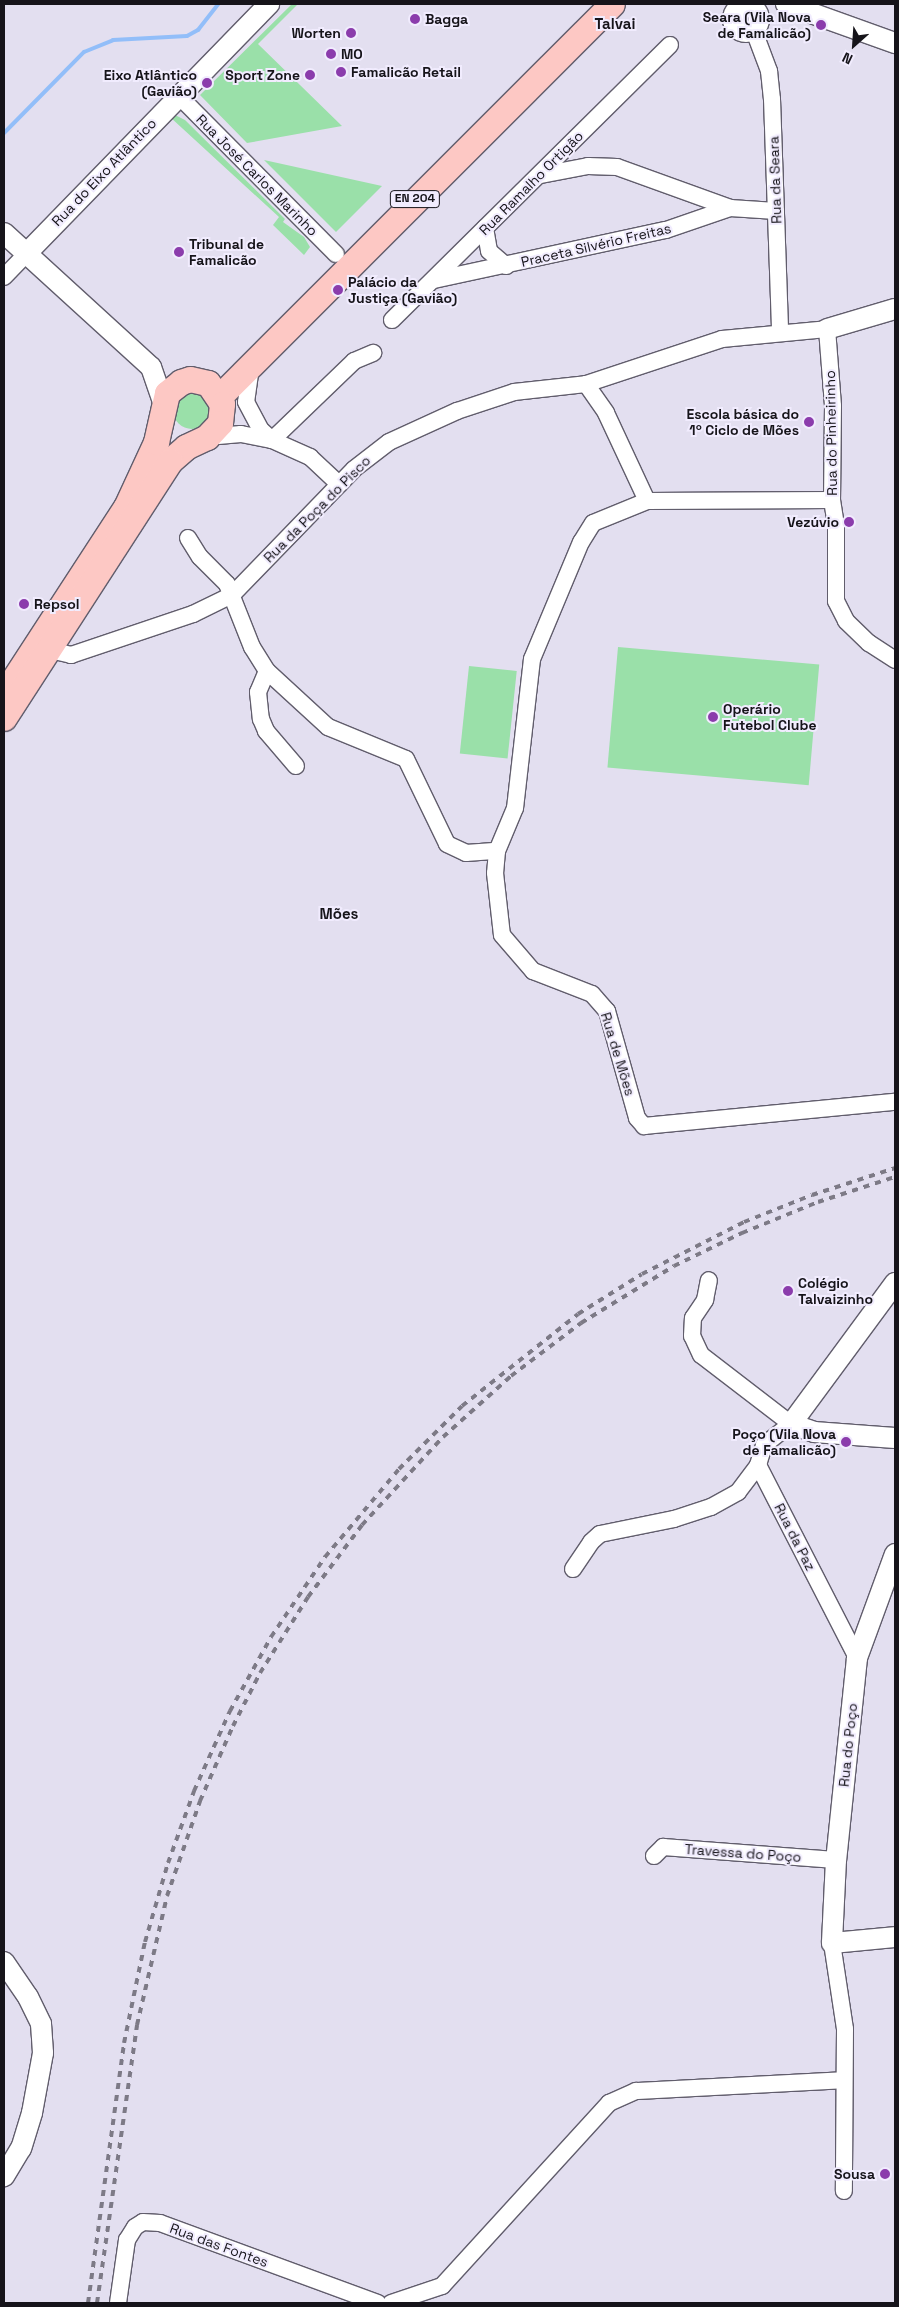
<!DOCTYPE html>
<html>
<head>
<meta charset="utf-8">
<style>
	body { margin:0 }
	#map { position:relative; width:899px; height:2307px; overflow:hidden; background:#e3dff0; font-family:"Space Grotesk",sans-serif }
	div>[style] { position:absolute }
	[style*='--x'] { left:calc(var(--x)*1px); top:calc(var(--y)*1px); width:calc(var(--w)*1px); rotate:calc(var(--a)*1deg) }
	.green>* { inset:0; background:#9ae0a9; transform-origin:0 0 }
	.round { border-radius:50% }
	.stream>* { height:4px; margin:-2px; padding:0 2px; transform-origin:2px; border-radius:2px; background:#92bef9 }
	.roads { filter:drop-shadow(1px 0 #615d6c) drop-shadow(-1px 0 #615d6c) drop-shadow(0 1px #615d6c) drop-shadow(0 -1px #615d6c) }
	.minor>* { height:16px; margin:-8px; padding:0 8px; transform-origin:8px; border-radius:8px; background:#fff }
	.tertiary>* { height:20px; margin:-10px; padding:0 10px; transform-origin:10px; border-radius:10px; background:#fff }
	.tertiary>.ring { margin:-10px; padding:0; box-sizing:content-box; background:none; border:20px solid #fff; border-radius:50% }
	.primary>* { height:25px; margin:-12.5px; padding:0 12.5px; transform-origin:12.5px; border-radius:12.5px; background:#fdc8c4 }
	.rail>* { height:4px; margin-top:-2px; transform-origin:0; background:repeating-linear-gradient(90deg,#7d7a86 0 6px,transparent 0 12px) }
	.dots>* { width:14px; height:14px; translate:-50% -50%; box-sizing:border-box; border:2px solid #f1ecfe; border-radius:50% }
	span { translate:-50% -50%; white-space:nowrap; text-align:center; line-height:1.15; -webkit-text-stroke:4px #f1ecfe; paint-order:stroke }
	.shield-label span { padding:1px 4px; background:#f1ecfe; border:1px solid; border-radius:4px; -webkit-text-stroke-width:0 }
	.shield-label { font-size:12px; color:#16141a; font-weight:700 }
	.poi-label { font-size:14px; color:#16141a; font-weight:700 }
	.right { translate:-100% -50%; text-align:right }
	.left { translate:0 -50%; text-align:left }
	.street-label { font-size:14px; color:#16141a }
	.neighbourhood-label { font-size:15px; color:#16141a; font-weight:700 }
	.frame { position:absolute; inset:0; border:5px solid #16141a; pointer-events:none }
	.north { position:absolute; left:829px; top:20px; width:50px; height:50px; -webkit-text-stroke:4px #f1ecfe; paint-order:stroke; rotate:206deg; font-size:14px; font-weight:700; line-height:20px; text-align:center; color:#16141a }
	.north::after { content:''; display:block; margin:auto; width:18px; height:22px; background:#16141a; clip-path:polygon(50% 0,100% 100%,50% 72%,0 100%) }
</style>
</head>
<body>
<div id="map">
	<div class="green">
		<div style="clip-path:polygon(292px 4px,298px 4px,258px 44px,342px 126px,247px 143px,200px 95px)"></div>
		<div style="clip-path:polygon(175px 115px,185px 120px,285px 219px,283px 222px,304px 237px,310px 247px,304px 255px,273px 225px,279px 217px,170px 117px)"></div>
		<div style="clip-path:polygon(264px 160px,382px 186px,336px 232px)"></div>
		<div class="round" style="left:173px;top:391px;width:38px;height:38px"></div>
		<div style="left:618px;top:647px;width:202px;height:121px;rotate:5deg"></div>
		<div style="left:469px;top:666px;width:48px;height:88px;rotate:6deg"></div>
	</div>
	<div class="stream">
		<div style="--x:4;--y:133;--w:114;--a:-45.4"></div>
		<div style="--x:84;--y:52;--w:31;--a:-22"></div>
		<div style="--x:113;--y:40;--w:74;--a:-3.1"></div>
		<div style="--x:187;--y:36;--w:13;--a:-29"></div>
		<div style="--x:198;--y:30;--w:33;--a:-52"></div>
	</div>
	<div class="roads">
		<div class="minor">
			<div style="--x:754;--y:31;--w:43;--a:69.4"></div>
			<div style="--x:769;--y:71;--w:28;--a:84"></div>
			<div style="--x:772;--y:99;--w:234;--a:88"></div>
			<div style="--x:178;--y:95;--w:224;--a:45.2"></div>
			<div style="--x:541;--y:175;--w:48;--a:-10.8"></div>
			<div style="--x:588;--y:166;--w:29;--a:2"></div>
			<div style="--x:617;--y:167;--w:120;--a:19.9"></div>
			<div style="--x:730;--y:208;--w:46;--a:3.7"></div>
			<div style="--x:485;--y:228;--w:23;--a:80"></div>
			<div style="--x:489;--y:251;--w:23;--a:41"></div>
			<div style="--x:4;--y:277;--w:32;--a:-46"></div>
			<div style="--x:434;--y:280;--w:237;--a:-12.2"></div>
			<div style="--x:666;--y:230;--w:68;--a:-19"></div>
			<div style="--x:392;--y:320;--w:391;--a:-44.7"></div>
			<div style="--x:251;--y:367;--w:35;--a:98"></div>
			<div style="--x:246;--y:402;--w:32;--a:62"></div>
			<div style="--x:261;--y:430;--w:15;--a:42"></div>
			<div style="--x:586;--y:384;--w:35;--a:55"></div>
			<div style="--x:606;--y:413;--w:97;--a:65"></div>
			<div style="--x:207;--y:437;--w:34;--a:-5"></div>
			<div style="--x:241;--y:434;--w:32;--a:11"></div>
			<div style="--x:272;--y:440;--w:42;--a:24.1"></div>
			<div style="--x:310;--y:457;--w:40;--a:43"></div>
			<div style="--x:272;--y:440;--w:114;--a:-43.9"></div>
			<div style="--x:354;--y:361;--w:21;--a:-23"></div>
			<div style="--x:832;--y:500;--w:185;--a:179.7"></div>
			<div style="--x:647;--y:501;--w:58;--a:157.8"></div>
			<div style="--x:593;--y:523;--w:22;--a:122"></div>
			<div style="--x:581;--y:542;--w:127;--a:112.7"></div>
			<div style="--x:532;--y:659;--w:150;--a:96.5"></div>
			<div style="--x:515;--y:808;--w:47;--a:112.7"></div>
			<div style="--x:497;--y:851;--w:22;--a:95"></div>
			<div style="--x:495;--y:873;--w:62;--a:83.6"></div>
			<div style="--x:502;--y:935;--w:48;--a:49.3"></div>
			<div style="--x:533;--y:971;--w:63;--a:21.3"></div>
			<div style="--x:592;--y:994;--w:23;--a:49"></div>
			<div style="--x:607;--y:1011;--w:111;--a:74.3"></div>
			<div style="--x:637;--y:1118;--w:11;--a:49"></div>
			<div style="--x:644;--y:1126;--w:252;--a:-5.5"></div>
			<div style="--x:188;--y:538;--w:22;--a:58"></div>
			<div style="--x:200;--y:557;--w:38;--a:45"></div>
			<div style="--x:227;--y:584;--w:68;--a:68.4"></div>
			<div style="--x:252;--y:647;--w:28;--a:58"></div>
			<div style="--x:267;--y:671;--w:83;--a:42.6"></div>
			<div style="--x:328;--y:727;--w:84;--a:22.3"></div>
			<div style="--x:406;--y:759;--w:94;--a:64.2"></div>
			<div style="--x:447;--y:844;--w:21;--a:25"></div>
			<div style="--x:466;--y:853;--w:31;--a:-4"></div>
			<div style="--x:50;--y:650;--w:22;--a:13"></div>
			<div style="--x:71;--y:655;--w:129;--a:-18.6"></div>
			<div style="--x:193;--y:614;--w:43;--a:-26"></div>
			<div style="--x:232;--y:595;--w:175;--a:-45.9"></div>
			<div style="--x:354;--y:469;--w:44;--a:-37.6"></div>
			<div style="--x:389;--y:442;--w:75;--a:-24.5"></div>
			<div style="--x:457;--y:411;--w:60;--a:-18.4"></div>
			<div style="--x:514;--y:392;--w:72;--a:-6.3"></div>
			<div style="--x:586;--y:384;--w:143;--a:-18.3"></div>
			<div style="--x:722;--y:339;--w:105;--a:-5.4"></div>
			<div style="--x:827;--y:329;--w:77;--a:85.5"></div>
			<div style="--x:833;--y:406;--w:94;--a:90.6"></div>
			<div style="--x:832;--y:500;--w:24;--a:81"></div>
			<div style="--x:836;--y:524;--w:77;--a:90"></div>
			<div style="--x:836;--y:601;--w:22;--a:63"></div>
			<div style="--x:846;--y:621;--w:32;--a:44"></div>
			<div style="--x:869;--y:643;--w:31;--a:33"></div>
			<div style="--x:267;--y:671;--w:23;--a:113"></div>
			<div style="--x:258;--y:692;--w:27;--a:84"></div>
			<div style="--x:261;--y:719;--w:13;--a:67"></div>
			<div style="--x:266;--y:731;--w:46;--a:49.4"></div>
			<div style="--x:758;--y:1465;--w:217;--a:62.8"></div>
			<div style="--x:573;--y:1569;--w:32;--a:-56"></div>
			<div style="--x:591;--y:1542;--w:12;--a:-42"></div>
			<div style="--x:600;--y:1534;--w:76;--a:-11.5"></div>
			<div style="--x:674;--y:1519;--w:39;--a:-18"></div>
			<div style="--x:711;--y:1507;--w:31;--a:-29"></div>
			<div style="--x:738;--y:1492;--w:34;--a:-53"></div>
			<div style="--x:758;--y:1465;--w:21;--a:-73"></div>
			<div style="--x:764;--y:1445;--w:34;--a:-38"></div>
			<div style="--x:791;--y:1424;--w:113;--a:-142.5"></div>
			<div style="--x:701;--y:1355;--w:21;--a:-115"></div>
			<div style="--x:692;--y:1336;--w:18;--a:-87"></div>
			<div style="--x:693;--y:1318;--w:22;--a:-56"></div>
			<div style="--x:705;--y:1300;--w:20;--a:-79"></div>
			<div style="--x:654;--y:1856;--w:13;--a:-45"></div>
			<div style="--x:663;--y:1847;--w:173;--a:4.3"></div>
			<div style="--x:832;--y:1943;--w:87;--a:81.4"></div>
			<div style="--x:845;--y:2029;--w:162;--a:90.4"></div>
			<div style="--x:118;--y:2303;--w:64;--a:-81.9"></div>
			<div style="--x:127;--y:2240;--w:15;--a:-58"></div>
			<div style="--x:135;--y:2227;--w:9;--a:-32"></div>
			<div style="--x:143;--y:2222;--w:17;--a:3"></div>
			<div style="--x:160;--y:2223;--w:232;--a:20.2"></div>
			<div style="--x:391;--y:2303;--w:54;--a:-18.4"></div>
			<div style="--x:442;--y:2286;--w:248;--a:-47.6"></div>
			<div style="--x:609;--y:2103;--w:30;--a:-24"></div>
			<div style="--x:636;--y:2091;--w:208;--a:-3"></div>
		</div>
		<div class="tertiary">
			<div style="--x:786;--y:4;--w:116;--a:19.7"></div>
			<div class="ring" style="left:733px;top:6px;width:6px;height:6px"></div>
			<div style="--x:4;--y:233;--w:199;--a:42.4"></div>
			<div style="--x:151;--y:367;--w:37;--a:71"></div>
			<div style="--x:26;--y:254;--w:349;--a:-45.8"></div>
			<div style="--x:827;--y:329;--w:71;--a:-16.4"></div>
			<div style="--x:895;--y:1283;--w:175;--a:126.4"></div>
			<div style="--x:791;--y:1424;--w:24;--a:19"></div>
			<div style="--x:814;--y:1432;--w:81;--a:4.2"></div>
			<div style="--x:895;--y:1554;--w:111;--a:110.1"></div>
			<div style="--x:857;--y:1658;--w:203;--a:95.9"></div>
			<div style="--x:836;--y:1860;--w:83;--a:92.8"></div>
			<div style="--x:832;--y:1943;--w:63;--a:-5.4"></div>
			<div style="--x:4;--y:1962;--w:42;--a:55.6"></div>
			<div style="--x:28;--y:1997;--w:30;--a:64"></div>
			<div style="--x:41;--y:2024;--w:29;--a:86"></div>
			<div style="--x:43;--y:2053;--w:61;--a:100.4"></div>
			<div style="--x:32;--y:2113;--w:37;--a:107"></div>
			<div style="--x:21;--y:2148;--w:33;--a:121"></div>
		</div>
		<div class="primary">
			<div style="--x:220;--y:396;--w:554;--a:-45"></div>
			<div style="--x:4;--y:694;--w:223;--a:-56.9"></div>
			<div style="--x:126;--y:507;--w:72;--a:-65.2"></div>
			<div style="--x:156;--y:442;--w:50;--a:-77.3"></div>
			<div style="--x:167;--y:393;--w:18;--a:-38"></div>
			<div style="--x:181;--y:382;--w:9;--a:-18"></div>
			<div style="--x:190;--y:379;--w:18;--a:13"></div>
			<div style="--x:208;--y:383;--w:25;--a:56"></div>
			<div style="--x:222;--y:404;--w:19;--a:96"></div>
			<div style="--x:220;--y:423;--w:19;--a:133"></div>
			<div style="--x:207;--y:437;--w:23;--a:155"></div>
			<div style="--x:186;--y:447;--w:21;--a:139"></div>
			<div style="--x:170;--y:461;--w:306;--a:122.9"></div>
		</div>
	</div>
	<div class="rail">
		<div style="--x:88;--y:2303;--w:262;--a:-82.1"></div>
		<div style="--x:124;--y:2043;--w:103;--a:-78.3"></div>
		<div style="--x:145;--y:1942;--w:82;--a:-73.8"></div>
		<div style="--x:168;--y:1863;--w:77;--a:-70.1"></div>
		<div style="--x:194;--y:1791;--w:88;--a:-65.8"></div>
		<div style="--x:230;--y:1711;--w:85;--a:-61"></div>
		<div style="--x:271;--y:1637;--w:97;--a:-56"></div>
		<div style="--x:325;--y:1557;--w:115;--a:-49.9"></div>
		<div style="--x:399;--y:1469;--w:89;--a:-45"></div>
		<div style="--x:462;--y:1406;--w:148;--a:-38.4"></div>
		<div style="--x:578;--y:1314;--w:75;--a:-32"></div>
		<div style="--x:642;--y:1274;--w:114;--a:-27"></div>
		<div style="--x:744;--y:1222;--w:73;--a:-21.7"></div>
		<div style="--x:812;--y:1195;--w:87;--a:-18"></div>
		<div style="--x:97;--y:2303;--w:281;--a:-81.8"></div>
		<div style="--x:137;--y:2025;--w:132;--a:-76.9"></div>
		<div style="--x:167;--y:1896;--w:101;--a:-70.8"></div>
		<div style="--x:200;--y:1801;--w:82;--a:-66.3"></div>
		<div style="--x:233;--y:1726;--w:59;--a:-63"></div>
		<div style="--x:260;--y:1673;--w:90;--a:-57.7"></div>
		<div style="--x:308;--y:1597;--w:90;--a:-53.1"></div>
		<div style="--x:362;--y:1525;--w:120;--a:-47.4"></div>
		<div style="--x:443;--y:1437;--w:91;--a:-41.9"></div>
		<div style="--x:511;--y:1376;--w:88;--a:-37.1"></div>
		<div style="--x:581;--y:1323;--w:109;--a:-31.5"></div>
		<div style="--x:674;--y:1266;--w:76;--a:-25.9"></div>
		<div style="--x:742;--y:1233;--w:82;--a:-22.2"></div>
		<div style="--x:818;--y:1202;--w:81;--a:-18"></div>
	</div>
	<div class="dots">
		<div style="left:415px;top:19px;background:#8b3cac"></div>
		<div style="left:821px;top:25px;background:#8b3cac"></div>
		<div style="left:351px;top:33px;background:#8b3cac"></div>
		<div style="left:331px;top:54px;background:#8b3cac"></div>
		<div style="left:341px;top:72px;background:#8b3cac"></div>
		<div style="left:310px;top:75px;background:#8b3cac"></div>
		<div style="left:207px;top:83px;background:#8b3cac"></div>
		<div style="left:179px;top:252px;background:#8b3cac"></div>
		<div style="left:338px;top:290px;background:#8b3cac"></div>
		<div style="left:809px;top:422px;background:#8b3cac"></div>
		<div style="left:849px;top:522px;background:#8b3cac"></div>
		<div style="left:24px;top:604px;background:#8b3cac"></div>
		<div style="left:713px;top:717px;background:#8b3cac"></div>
		<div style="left:788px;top:1291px;background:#8b3cac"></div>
		<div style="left:846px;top:1442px;background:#8b3cac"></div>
		<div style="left:885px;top:2174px;background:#8b3cac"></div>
	</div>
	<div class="shield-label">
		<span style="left:415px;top:199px">EN 204</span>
	</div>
	<div class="poi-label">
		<span class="right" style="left:811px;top:25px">Seara (Vila Nova<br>de Famalicão)</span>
		<span class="left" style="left:425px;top:19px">Bagga</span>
		<span class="right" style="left:341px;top:33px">Worten</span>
		<span class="left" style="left:341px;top:54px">MO</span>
		<span class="left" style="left:351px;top:72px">Famalicão Retail</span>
		<span class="right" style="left:197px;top:83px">Eixo Atlântico<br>(Gavião)</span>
		<span class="right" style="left:300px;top:75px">Sport Zone</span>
		<span class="left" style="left:189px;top:252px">Tribunal de<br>Famalicão</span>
		<span class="left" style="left:348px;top:290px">Palácio da<br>Justiça (Gavião)</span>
		<span class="right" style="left:799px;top:422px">Escola básica do<br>1º Ciclo de Mões</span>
		<span class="right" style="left:839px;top:522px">Vezúvio</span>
		<span class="left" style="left:34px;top:604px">Repsol</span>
		<span class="left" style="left:723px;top:717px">Operário<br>Futebol Clube</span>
		<span class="left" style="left:798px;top:1291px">Colégio<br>Talvaizinho</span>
		<span class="right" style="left:836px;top:1442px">Poço (Vila Nova<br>de Famalicão)</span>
		<span class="right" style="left:875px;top:2174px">Sousa</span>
	</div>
	<div class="street-label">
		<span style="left:104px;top:172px;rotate:-46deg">Rua do Eixo Atlântico</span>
		<span style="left:257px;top:175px;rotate:45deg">Rua José Carlos Marinho</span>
		<span style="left:775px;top:180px;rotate:-92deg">Rua da Seara</span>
		<span style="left:531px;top:183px;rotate:-45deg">Rua Ramalho Ortigão</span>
		<span style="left:596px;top:245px;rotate:-13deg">Praceta Silvério Freitas</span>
		<span style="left:831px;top:433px;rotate:-91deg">Rua do Pinheirinho</span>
		<span style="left:317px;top:509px;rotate:-45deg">Rua da Poça do Pisco</span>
		<span style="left:618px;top:1054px;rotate:73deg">Rua de Mões</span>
		<span style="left:795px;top:1537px;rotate:63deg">Rua da Paz</span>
		<span style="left:848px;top:1745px;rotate:-84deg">Rua do Poço</span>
		<span style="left:743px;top:1853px;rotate:4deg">Travessa do Poço</span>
		<span style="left:219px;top:2245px;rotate:20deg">Rua das Fontes</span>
	</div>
	<div class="neighbourhood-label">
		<span style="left:615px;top:24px">Talvai</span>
		<span style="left:339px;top:914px">Mões</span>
	</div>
	<div class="frame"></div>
	<div class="north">N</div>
</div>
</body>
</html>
